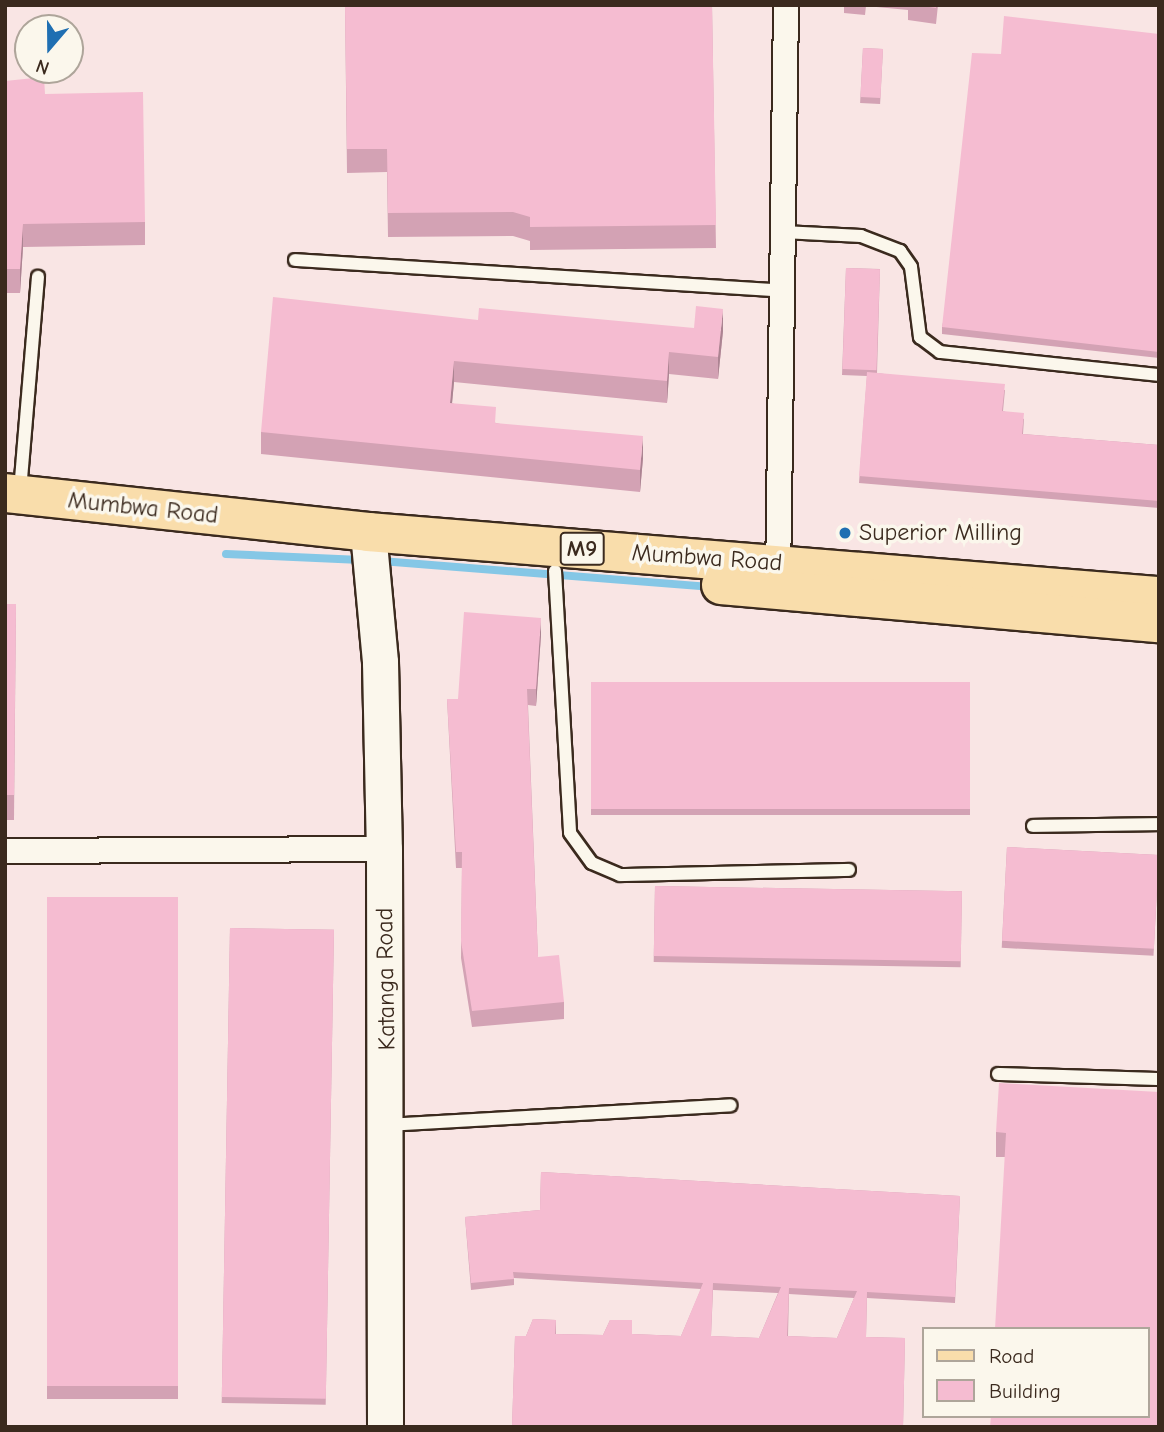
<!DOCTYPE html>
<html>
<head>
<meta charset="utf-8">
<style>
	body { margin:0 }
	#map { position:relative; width:1164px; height:1432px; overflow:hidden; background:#f9e5e4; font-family:"Comic Neue",sans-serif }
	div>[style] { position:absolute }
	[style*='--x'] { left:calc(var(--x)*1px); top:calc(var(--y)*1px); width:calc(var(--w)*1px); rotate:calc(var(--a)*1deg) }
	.stream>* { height:8px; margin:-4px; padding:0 4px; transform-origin:4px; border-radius:4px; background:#85c7e6 }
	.roads { filter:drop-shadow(2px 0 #3b2a1e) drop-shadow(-2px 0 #3b2a1e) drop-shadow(0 2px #3b2a1e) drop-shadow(0 -2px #3b2a1e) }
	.lane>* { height:12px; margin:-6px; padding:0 6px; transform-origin:6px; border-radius:6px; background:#fbf7ec }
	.street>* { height:24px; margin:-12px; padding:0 12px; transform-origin:12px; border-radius:12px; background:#fbf7ec }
	.secondary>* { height:35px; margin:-17.5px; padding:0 17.5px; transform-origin:17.5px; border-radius:17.5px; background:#fbf7ec }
	.primary>* { height:38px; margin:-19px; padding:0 19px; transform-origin:19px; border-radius:19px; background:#f9ddab }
	.wall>* { inset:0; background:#d3a2b4; transform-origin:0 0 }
	.shaded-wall>* { inset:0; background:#ac8492 }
	.building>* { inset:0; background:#f5bcd1; transform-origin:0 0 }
	.dots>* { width:19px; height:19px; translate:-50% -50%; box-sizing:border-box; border:4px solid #fbf7ec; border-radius:50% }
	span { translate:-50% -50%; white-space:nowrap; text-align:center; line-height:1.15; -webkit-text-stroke:7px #fbf7ec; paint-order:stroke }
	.shield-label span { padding:2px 5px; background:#fbf7ec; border:2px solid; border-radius:5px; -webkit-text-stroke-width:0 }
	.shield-label { font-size:23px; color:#3b2a1e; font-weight:700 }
	.street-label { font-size:24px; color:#3b2a1e }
	.poi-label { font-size:24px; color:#3b2a1e }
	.left { translate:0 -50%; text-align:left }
	.frame { position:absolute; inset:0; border:7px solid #3b2a1e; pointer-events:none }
	.legend { position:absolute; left:922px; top:1327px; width:228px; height:91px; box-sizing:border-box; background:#fbf7ec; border:2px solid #aea59a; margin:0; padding:9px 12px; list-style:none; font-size:21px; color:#3b2a1e }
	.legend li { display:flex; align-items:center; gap:14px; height:35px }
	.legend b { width:35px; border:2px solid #aea59a }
	.north { position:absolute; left:14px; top:14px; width:70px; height:70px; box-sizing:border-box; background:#fbf7ec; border:2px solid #aea59a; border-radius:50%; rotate:200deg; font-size:19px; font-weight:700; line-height:28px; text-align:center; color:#3b2a1e }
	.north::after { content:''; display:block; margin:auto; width:24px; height:32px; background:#1f6fb2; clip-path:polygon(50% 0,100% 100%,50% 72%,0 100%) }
</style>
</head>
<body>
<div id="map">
	<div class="stream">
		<div style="--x:226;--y:554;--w:135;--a:2.5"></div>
		<div style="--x:381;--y:561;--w:333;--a:4.5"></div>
	</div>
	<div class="roads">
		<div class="lane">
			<div style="--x:783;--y:232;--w:78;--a:2.9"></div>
			<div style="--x:861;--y:236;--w:42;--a:21"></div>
			<div style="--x:900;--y:251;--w:19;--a:55"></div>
			<div style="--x:911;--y:267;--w:71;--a:82.7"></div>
			<div style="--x:920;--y:337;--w:25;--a:37"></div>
			<div style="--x:940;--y:352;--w:220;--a:6"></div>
			<div style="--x:295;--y:260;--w:488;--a:3.6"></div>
			<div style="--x:20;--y:491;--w:215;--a:-85.2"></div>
			<div style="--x:555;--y:571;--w:262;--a:86.7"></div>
			<div style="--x:570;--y:833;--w:37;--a:54"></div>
			<div style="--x:592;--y:863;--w:30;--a:23"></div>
			<div style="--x:620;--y:875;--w:229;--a:-1.3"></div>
			<div style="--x:1033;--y:826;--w:126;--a:-0.9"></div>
			<div style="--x:998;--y:1074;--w:161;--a:1.8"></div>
			<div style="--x:388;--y:1125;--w:343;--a:-3.3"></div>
		</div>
		<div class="street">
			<div style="--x:778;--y:579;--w:574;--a:-89.2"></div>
			<div style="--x:5;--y:851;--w:379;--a:-0.3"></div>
		</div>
		<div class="secondary">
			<div style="--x:368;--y:532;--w:131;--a:84.7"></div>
			<div style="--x:380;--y:662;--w:187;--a:88.8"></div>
			<div style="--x:384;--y:849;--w:578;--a:89.9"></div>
		</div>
		<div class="primary">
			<div style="--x:5;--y:493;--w:365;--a:6.1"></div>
			<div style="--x:368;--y:532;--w:794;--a:4.63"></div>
			<div style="--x:721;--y:585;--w:440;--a:5"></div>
		</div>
	</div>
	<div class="wall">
		<div style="clip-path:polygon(345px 5px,712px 5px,716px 248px,530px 250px,530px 241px,513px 236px,388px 237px,387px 172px,347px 173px)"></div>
		<div style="clip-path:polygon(844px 5px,938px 5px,936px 24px,908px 20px,908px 10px,866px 6px,865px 15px,844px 13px)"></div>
		<div style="clip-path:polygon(1159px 34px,1159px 358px,942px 334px,942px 327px,1001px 54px)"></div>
		<div style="left:863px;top:48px;width:20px;height:55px;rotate:3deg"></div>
		<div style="clip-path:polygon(5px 81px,45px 94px,145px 222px,145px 245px,23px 247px,20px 293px,5px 293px)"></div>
		<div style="clip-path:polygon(846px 268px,880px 269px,877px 373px,1005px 390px,1003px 411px,1024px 419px,1023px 434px,1159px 445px,1159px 508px,859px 483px,867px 376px,842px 375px)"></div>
		<div style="clip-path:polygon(478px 320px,723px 331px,718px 379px,669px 374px,667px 403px,454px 382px,452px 403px,496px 423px,643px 458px,640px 492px,261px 454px,261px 432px)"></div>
		<div style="clip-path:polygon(5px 604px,16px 604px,14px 820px,5px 820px)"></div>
		<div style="clip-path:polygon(541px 635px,536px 706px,528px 705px,538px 957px,564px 1002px,564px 1019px,472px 1027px,461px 958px,462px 868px,456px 868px,447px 699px,458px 699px)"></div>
		<div style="left:591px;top:682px;width:379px;height:133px"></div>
		<div style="left:1007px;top:847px;width:152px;height:101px;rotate:3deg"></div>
		<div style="left:655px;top:886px;width:307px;height:76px;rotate:1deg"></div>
		<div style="left:178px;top:897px;width:502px;height:131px;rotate:90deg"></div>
		<div style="left:230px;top:928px;width:104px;height:475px;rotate:1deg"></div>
		<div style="clip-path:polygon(1159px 1092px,1005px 1157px,996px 1157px,996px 1132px)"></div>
		<div style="clip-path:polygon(evenodd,541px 1172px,960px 1196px,955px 1303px,867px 1298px,866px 1337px,905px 1338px,903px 1427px,512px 1427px,515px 1336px,526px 1336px,533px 1319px,556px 1320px,556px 1334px,603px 1335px,610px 1320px,632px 1320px,632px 1334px,681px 1336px,701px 1289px,514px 1278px,514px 1285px,471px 1290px,465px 1217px,540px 1210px,541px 1172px,713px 1290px,778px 1293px,759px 1338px,711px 1336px,713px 1290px,541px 1172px,789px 1294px,854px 1298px,837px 1338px,788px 1336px,789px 1294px)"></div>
	</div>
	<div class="shaded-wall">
		<div style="clip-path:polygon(23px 224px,23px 247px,20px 293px,20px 269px)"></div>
		<div style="clip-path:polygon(723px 309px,723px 331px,718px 379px,718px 357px)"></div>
		<div style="clip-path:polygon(669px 352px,669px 374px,667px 403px,667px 381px)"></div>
		<div style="clip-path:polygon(454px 361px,454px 382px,450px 425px,450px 403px)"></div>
		<div style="clip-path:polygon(643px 436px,643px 458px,640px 492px,640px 470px)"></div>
		<div style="clip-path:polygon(541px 618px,541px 635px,536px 706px,536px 689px)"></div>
	</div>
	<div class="building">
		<div style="clip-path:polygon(345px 5px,712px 5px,716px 225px,530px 227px,530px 217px,513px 212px,388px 213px,387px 149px,347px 149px)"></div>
		<div style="clip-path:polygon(915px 5px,936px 5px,936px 8px)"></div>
		<div style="clip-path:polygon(1004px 16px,1159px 34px,1159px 352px,942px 327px,972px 53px,1001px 54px)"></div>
		<div style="left:863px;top:48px;width:20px;height:49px;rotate:3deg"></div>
		<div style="clip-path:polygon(44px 77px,45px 94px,143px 92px,145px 222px,23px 224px,20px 269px,5px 269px,5px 81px)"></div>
		<div style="left:846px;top:268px;width:34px;height:101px;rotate:2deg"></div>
		<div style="clip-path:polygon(273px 297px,478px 320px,479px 308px,694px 328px,696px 306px,723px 309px,718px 357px,669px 352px,667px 381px,454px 361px,450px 403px,496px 407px,495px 423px,643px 436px,640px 470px,261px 432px)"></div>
		<div style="clip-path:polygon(867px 372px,1005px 384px,1002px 411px,1024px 413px,1022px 434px,1159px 445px,1159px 501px,859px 476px)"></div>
		<div style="clip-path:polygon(5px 604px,16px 604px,14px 795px,5px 795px)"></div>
		<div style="clip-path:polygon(464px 612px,541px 618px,536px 689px,527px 689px,538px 957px,559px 955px,564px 1002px,472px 1011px,461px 941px,462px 852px,456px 852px,447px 699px,458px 699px)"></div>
		<div style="left:591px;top:682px;width:379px;height:127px"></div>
		<div style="left:1007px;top:847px;width:152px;height:94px;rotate:3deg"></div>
		<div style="left:655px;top:886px;width:307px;height:70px;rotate:1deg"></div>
		<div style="left:178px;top:897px;width:489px;height:131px;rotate:90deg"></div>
		<div style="left:230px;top:928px;width:104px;height:469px;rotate:1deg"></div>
		<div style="clip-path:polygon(999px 1083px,1159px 1092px,1159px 1427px,990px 1427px,991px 1416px,1148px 1416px,1148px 1329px,995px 1329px,1006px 1133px,996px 1132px)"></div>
		<div style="clip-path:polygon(evenodd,541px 1172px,960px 1196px,955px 1297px,867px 1292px,866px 1337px,905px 1338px,903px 1427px,512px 1427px,515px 1336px,526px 1336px,533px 1319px,556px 1320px,555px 1334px,603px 1335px,610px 1320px,632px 1320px,632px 1334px,681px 1336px,703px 1283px,513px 1272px,514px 1279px,471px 1283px,465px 1217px,540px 1210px,541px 1172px,713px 1283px,781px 1287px,759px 1338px,711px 1336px,713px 1283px,541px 1172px,789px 1288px,857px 1291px,837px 1338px,787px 1336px,789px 1288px)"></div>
	</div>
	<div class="dots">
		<div style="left:845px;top:533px;background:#1f6fb2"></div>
	</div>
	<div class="shield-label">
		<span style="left:582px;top:549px">M9</span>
	</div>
	<div class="street-label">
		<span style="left:143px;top:508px;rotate:6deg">Mumbwa Road</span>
		<span style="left:707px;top:558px;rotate:4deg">Mumbwa Road</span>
		<span style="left:386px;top:979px;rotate:-91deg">Katanga Road</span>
	</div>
	<div class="poi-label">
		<span class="left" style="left:859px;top:533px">Superior Milling</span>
	</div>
	<div class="frame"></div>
	<ul class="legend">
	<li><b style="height:9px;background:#f9ddab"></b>Road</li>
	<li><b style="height:19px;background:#f5bcd1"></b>Building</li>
	</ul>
	<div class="north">N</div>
</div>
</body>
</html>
